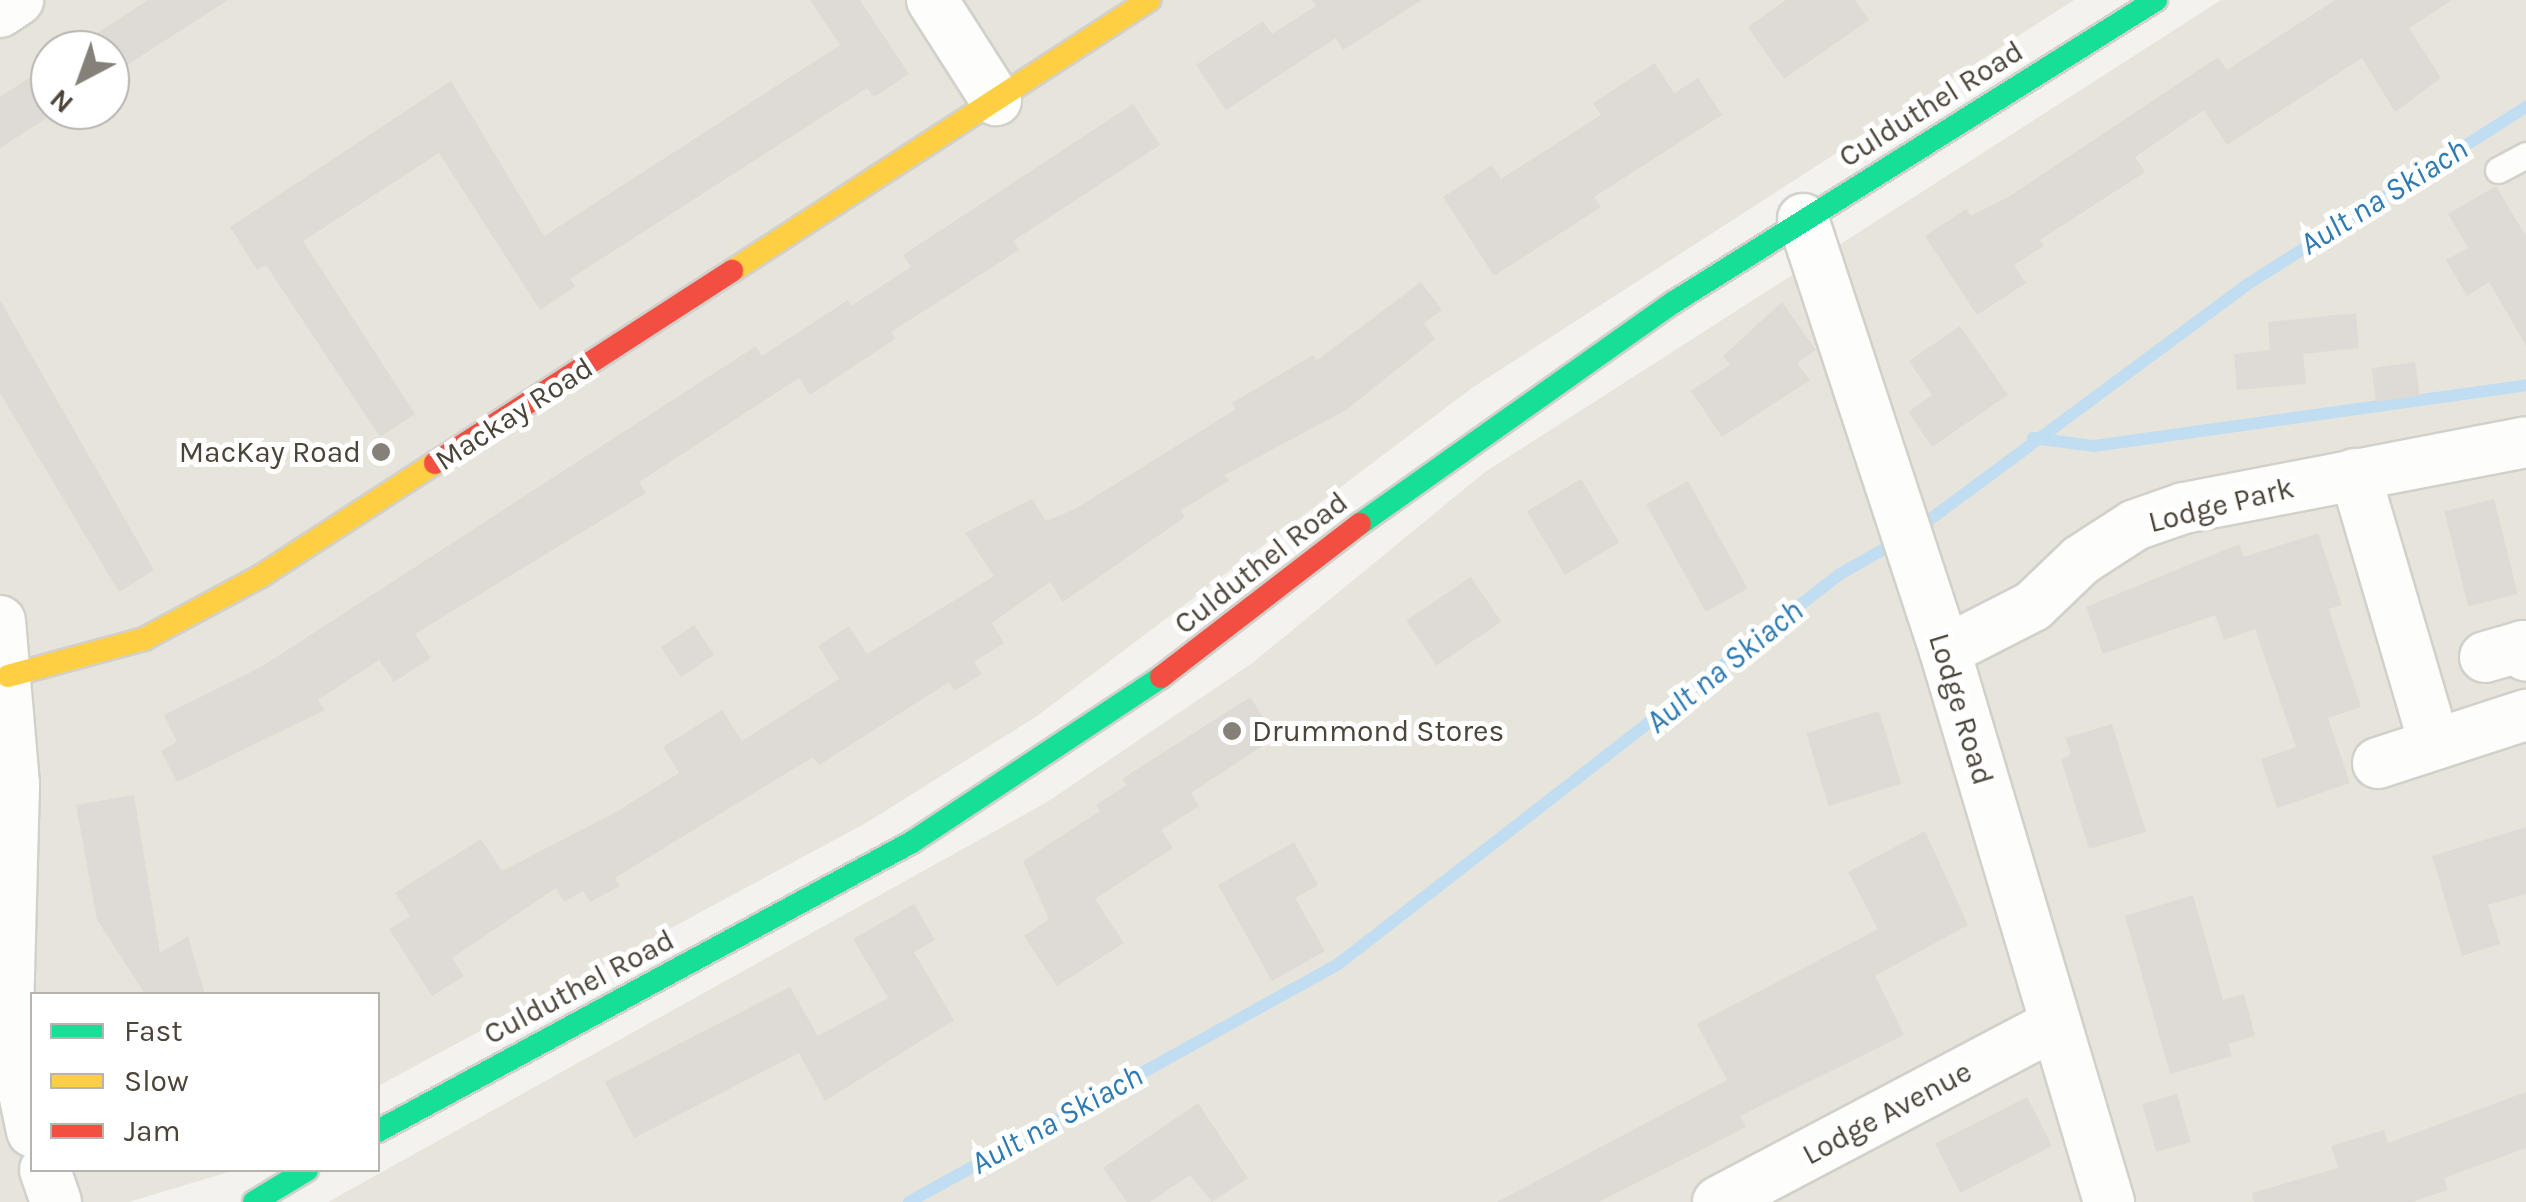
<!DOCTYPE html>
<html>
<head>
<meta charset="utf-8">
<style>
	body { margin:0 }
	#map { position:relative; width:2526px; height:1202px; overflow:hidden; background:#f4f2ee; font-family:Karla,sans-serif }
	div>[style] { position:absolute }
	[style*='--x'] { left:calc(var(--x)*1px); top:calc(var(--y)*1px); width:calc(var(--w)*1px); rotate:calc(var(--a)*1deg) }
	.residential>* { inset:0; background:#e7e4dc }
	.stream>* { height:12px; margin:-6px; padding:0 6px; transform-origin:6px; border-radius:6px; background:#c0ddf1 }
	.building>* { inset:0; background:#dedbd6; transform-origin:0 0 }
	.roads { filter:drop-shadow(2px 0 #d2d0cb) drop-shadow(-2px 0 #d2d0cb) drop-shadow(0 2px #d2d0cb) drop-shadow(0 -2px #d2d0cb) }
	.lane>* { height:25px; margin:-12.5px; padding:0 12.5px; transform-origin:12.5px; border-radius:12.5px; background:#fdfdfc }
	.street>* { height:50px; margin:-25px; padding:0 25px; transform-origin:25px; border-radius:25px; background:#fdfdfc }
	.fast>* { height:22px; margin:-11px; padding:0 11px; transform-origin:11px; border-radius:11px; background:#16e098 }
	.slow>* { height:22px; margin:-11px; padding:0 11px; transform-origin:11px; border-radius:11px; background:#ffcf43 }
	.jam>* { height:22px; margin:-11px; padding:0 11px; transform-origin:11px; border-radius:11px; background:#f24e42 }
	.dots>* { width:28px; height:28px; translate:-50% -50%; box-sizing:border-box; border:5px solid #fff; border-radius:50% }
	span { translate:-50% -50%; white-space:nowrap; text-align:center; line-height:1.15; -webkit-text-stroke:10px #fff; paint-order:stroke }
	.street-label { font-size:30px; color:#4b4439 }
	.poi-label { font-size:30px; color:#4b4439 }
	.right { translate:-100% -50%; text-align:right }
	.left { translate:0 -50%; text-align:left }
	.water-label { font-size:32px; color:#2e7ab2; font-style:italic }
	.legend { position:absolute; left:30px; top:992px; width:350px; height:180px; box-sizing:border-box; background:#fff; border:2px solid #b7b4b0; margin:0; padding:12px 18px; list-style:none; font-size:30px; color:#4b4439 }
	.legend li { display:flex; align-items:center; gap:20px; height:50px }
	.legend b { width:50px; border:2px solid #b7b4b0 }
	.north { position:absolute; left:30px; top:30px; width:100px; height:100px; box-sizing:border-box; background:#fff; border:2px solid #b7b4b0; border-radius:50%; rotate:221deg; font-size:28px; font-weight:700; line-height:40px; text-align:center; color:#4b4439 }
	.north::after { content:''; display:block; margin:auto; width:35px; height:45px; background:#868178; clip-path:polygon(50% 0,100% 100%,50% 72%,0 100%) }
</style>
</head>
<body>
<div id="map">
	<div class="residential">
		<div style="clip-path:polygon(evenodd,0 0,2074px 0,1472px 388px,1037px 716px,866px 823px,378px 1086px,378px 994px,32px 994px,32px 1170px,235px 1170px,129px 1202px,0 1202px,0 0,50px 50px,110px 50px,110px 110px,50px 110px,50px 50px)"></div>
		<div style="clip-path:polygon(2221px 0,2526px 0,2526px 1202px,328px 1202px,1047px 802px,1251px 664px,1485px 472px)"></div>
	</div>
	<div class="stream">
		<div style="--x:2033;--y:438;--w:62;--a:7.5"></div>
		<div style="--x:2094;--y:446;--w:436;--a:-8"></div>
		<div style="--x:1917;--y:529;--w:412;--a:-36.5"></div>
		<div style="--x:2248;--y:284;--w:330;--a:-32.5"></div>
		<div style="--x:909;--y:1202;--w:489;--a:-29"></div>
		<div style="--x:1337;--y:965;--w:637;--a:-37.86"></div>
		<div style="--x:1840;--y:574;--w:69;--a:-29.5"></div>
	</div>
	<div class="building">
		<div style="clip-path:polygon(148px 0,228px 0,110px 76px,110px 50px,71px 50px)"></div>
		<div style="clip-path:polygon(810px 0,860px 0,909px 74px,874px 97px,867px 88px,570px 279px,576px 286px,540px 310px,439px 153px,303px 241px,415px 414px,380px 437px,266px 265px,257px 270px,230px 227px,451px 81px,544px 236px,840px 45px)"></div>
		<div style="clip-path:polygon(1312px 0,1422px 0,1343px 50px,1336px 38px,1226px 110px,1196px 65px,1263px 21px,1272px 34px,1316px 6px)"></div>
		<div style="clip-path:polygon(1786px 0,1855px 0,1869px 20px,1784px 79px,1748px 27px)"></div>
		<div style="clip-path:polygon(2335px 0,2452px 0,2409px 28px,2441px 78px,2395px 112px,2362px 58px,2227px 145px,2204px 110px,2135px 157px,2145px 172px,2040px 240px,2044px 246px,2014px 265px,2026px 283px,1977px 315px,1925px 236px,1966px 209px,1971px 216px,2010px 196px,2218px 57px,2227px 70px)"></div>
		<div style="clip-path:polygon(1655px 63px,1674px 93px,1698px 78px,1722px 115px,1594px 197px,1601px 207px,1494px 276px,1443px 197px,1492px 165px,1501px 179px,1601px 115px,1593px 103px)"></div>
		<div style="clip-path:polygon(49px 65px,50px 110px,59px 110px,0 148px,0 97px)"></div>
		<div style="clip-path:polygon(1133px 104px,1160px 145px,1013px 241px,1019px 250px,891px 332px,895px 339px,810px 395px,799px 378px,639px 482px,646px 493px,415px 634px,431px 658px,394px 682px,379px 660px,318px 700px,325px 710px,177px 782px,161px 751px,177px 742px,164px 715px,261px 667px,756px 346px,762px 356px,848px 300px,851px 306px,911px 267px,903px 255px)"></div>
		<div style="clip-path:polygon(2496px 186px,2526px 236px,2526px 346px,2489px 282px,2467px 296px,2446px 260px,2468px 248px,2448px 214px)"></div>
		<div style="clip-path:polygon(1421px 282px,1442px 310px,1424px 323px,1435px 339px,1346px 410px,1225px 475px,1229px 481px,1181px 510px,1185px 517px,1063px 602px,1050px 582px,992px 623px,1004px 643px,974px 662px,982px 674px,954px 691px,949px 682px,819px 765px,813px 757px,615px 878px,620px 886px,590px 902px,583px 891px,564px 902px,556px 888px,452px 958px,464px 976px,432px 996px,389px 929px,410px 916px,395px 893px,481px 839px,502px 871px,616px 812px,679px 773px,663px 747px,722px 710px,742px 741px,839px 679px,818px 646px,849px 626px,867px 654px,994px 576px,965px 533px,1032px 499px,1046px 521px,1075px 509px,1236px 409px,1232px 403px,1313px 355px,1316px 361px)"></div>
		<div style="clip-path:polygon(0 300px,154px 570px,119px 592px,0 393px)"></div>
		<div style="clip-path:polygon(1782px 302px,1816px 350px,1797px 363px,1810px 380px,1722px 437px,1691px 391px,1730px 365px,1723px 356px)"></div>
		<div style="clip-path:polygon(2356px 313px,2359px 348px,2303px 354px,2306px 384px,2237px 390px,2234px 354px,2270px 350px,2268px 322px)"></div>
		<div style="clip-path:polygon(1960px 326px,2008px 395px,1932px 447px,1908px 412px,1932px 395px,1909px 361px)"></div>
		<div style="left:2415px;top:362px;width:34px;height:44px;rotate:82deg"></div>
		<div style="left:1581px;top:479px;width:74px;height:63px;rotate:59deg"></div>
		<div style="left:1688px;top:481px;width:123px;height:48px;rotate:61deg"></div>
		<div style="left:2494px;top:499px;width:98px;height:51px;rotate:76deg"></div>
		<div style="clip-path:polygon(2318px 533px,2342px 605px,2329px 609px,2361px 707px,2328px 718px,2350px 783px,2277px 808px,2261px 759px,2296px 747px,2255px 629px,2224px 640px,2215px 615px,2103px 654px,2086px 607px,2239px 544px,2244px 557px)"></div>
		<div style="left:1471px;top:577px;width:54px;height:78px;rotate:56deg"></div>
		<div style="left:694px;top:625px;width:36px;height:40px;rotate:56deg"></div>
		<div style="clip-path:polygon(1250px 697px,1276px 737px,1191px 793px,1199px 806px,1161px 830px,1173px 848px,1095px 899px,1124px 943px,1057px 986px,1024px 936px,1049px 919px,1023px 861px,1100px 811px,1096px 805px,1127px 785px,1122px 779px)"></div>
		<div style="left:1879px;top:711px;width:76px;height:76px;rotate:73deg"></div>
		<div style="clip-path:polygon(2112px 724px,2146px 832px,2089px 849px,2061px 760px,2071px 754px,2065px 738px)"></div>
		<div style="clip-path:polygon(134px 795px,160px 953px,188px 936px,205px 994px,145px 994px,97px 920px,76px 805px)"></div>
		<div style="clip-path:polygon(2526px 827px,2526px 894px,2488px 905px,2500px 944px,2462px 956px,2432px 856px)"></div>
		<div style="clip-path:polygon(1925px 831px,1968px 925px,1875px 976px,1904px 1035px,1740px 1116px,1746px 1127px,1599px 1202px,1497px 1202px,1727px 1080px,1697px 1024px,1878px 929px,1848px 872px)"></div>
		<div style="clip-path:polygon(1294px 842px,1318px 885px,1295px 898px,1325px 951px,1272px 981px,1218px 885px)"></div>
		<div style="clip-path:polygon(2193px 895px,2223px 1000px,2244px 994px,2255px 1036px,2228px 1044px,2232px 1056px,2170px 1074px,2125px 916px)"></div>
		<div style="clip-path:polygon(914px 904px,935px 940px,914px 952px,954px 1020px,825px 1101px,799px 1053px,634px 1138px,605px 1082px,790px 987px,818px 1036px,888px 998px,853px 939px)"></div>
		<div style="clip-path:polygon(2526px 1092px,2526px 1148px,2444px 1178px,2448px 1190px,2411px 1202px,2254px 1202px,2252px 1193px,2338px 1168px,2331px 1146px,2384px 1130px,2388px 1143px)"></div>
		<div style="left:2177px;top:1094px;width:50px;height:36px;rotate:74deg"></div>
		<div style="left:2027px;top:1097px;width:55px;height:103px;rotate:63deg"></div>
		<div style="clip-path:polygon(1198px 1103px,1248px 1178px,1212px 1202px,1190px 1175px,1150px 1202px,1127px 1202px,1103px 1168px)"></div>
	</div>
	<div class="roads">
		<div class="lane">
			<div style="--x:2498;--y:170;--w:32;--a:-28"></div>
		</div>
		<div class="street">
			<div style="--x:932;--y:0;--w:119;--a:57.4"></div>
			<div style="--x:0;--y:12;--w:22;--a:-34"></div>
			<div style="--x:1803;--y:219;--w:455;--a:71.8"></div>
			<div style="--x:1945;--y:651;--w:575;--a:73.42"></div>
			<div style="--x:2355;--y:474;--w:279;--a:73.6"></div>
			<div style="--x:0;--y:621;--w:164;--a:85.1"></div>
			<div style="--x:14;--y:784;--w:234;--a:91.5"></div>
			<div style="--x:8;--y:1018;--w:116;--a:78"></div>
			<div style="--x:1945;--y:651;--w:99;--a:-27.1"></div>
			<div style="--x:2033;--y:606;--w:66;--a:-43.8"></div>
			<div style="--x:2081;--y:560;--w:64;--a:-32.9"></div>
			<div style="--x:2135;--y:525;--w:52;--a:-19.1"></div>
			<div style="--x:2184;--y:508;--w:348;--a:-10.9"></div>
			<div style="--x:2485;--y:657;--w:40;--a:-16"></div>
			<div style="--x:2523;--y:646;--w:10;--a:73"></div>
			<div style="--x:2378;--y:763;--w:156;--a:-18"></div>
			<div style="--x:45;--y:1170;--w:34;--a:71"></div>
			<div style="--x:1718;--y:1202;--w:381;--a:-27.8"></div>
		</div>
		<div class="fast">
			<div style="--x:1360;--y:524;--w:385;--a:-35.3"></div>
			<div style="--x:1674;--y:302;--w:569;--a:-32.07"></div>
			<div style="--x:378;--y:1131;--w:607;--a:-28.42"></div>
			<div style="--x:912;--y:842;--w:299;--a:-33.5"></div>
			<div style="--x:254;--y:1202;--w:62;--a:-31.1"></div>
		</div>
		<div class="slow">
			<div style="--x:732;--y:271;--w:498;--a:-33"></div>
			<div style="--x:8;--y:676;--w:141;--a:-15.2"></div>
			<div style="--x:144;--y:639;--w:133;--a:-28.3"></div>
			<div style="--x:261;--y:576;--w:207;--a:-33"></div>
		</div>
		<div class="jam">
			<div style="--x:435;--y:463;--w:354;--a:-32.9"></div>
			<div style="--x:1161;--y:677;--w:251;--a:-37.6"></div>
		</div>
	</div>
	<div class="dots">
		<div style="left:381px;top:452px;background:#868178"></div>
		<div style="left:1232px;top:731px;background:#868178"></div>
	</div>
	<div class="street-label">
		<span style="left:1931px;top:104px;rotate:-32deg">Culduthel Road</span>
		<span style="left:514px;top:414px;rotate:-33deg">Mackay Road</span>
		<span style="left:2221px;top:505px;rotate:-14deg">Lodge Park</span>
		<span style="left:1261px;top:563px;rotate:-38deg">Culduthel Road</span>
		<span style="left:1961px;top:709px;rotate:73deg">Lodge Road</span>
		<span style="left:579px;top:987px;rotate:-28deg">Culduthel Road</span>
		<span style="left:1887px;top:1113px;rotate:-28deg">Lodge Avenue</span>
	</div>
	<div class="poi-label">
		<span class="right" style="left:361px;top:452px">MacKay Road</span>
		<span class="left" style="left:1252px;top:731px">Drummond Stores</span>
	</div>
	<div class="water-label">
		<span style="left:2384px;top:197px;rotate:-32deg">Ault na Skiach</span>
		<span style="left:1725px;top:667px;rotate:-39deg">Ault na Skiach</span>
		<span style="left:1057px;top:1120px;rotate:-29deg">Ault na Skiach</span>
	</div>
	<ul class="legend">
	<li><b style="height:12px;background:#16e098"></b>Fast</li>
	<li><b style="height:12px;background:#ffcf43"></b>Slow</li>
	<li><b style="height:12px;background:#f24e42"></b>Jam</li>
	</ul>
	<div class="north">N</div>
</div>
</body>
</html>
